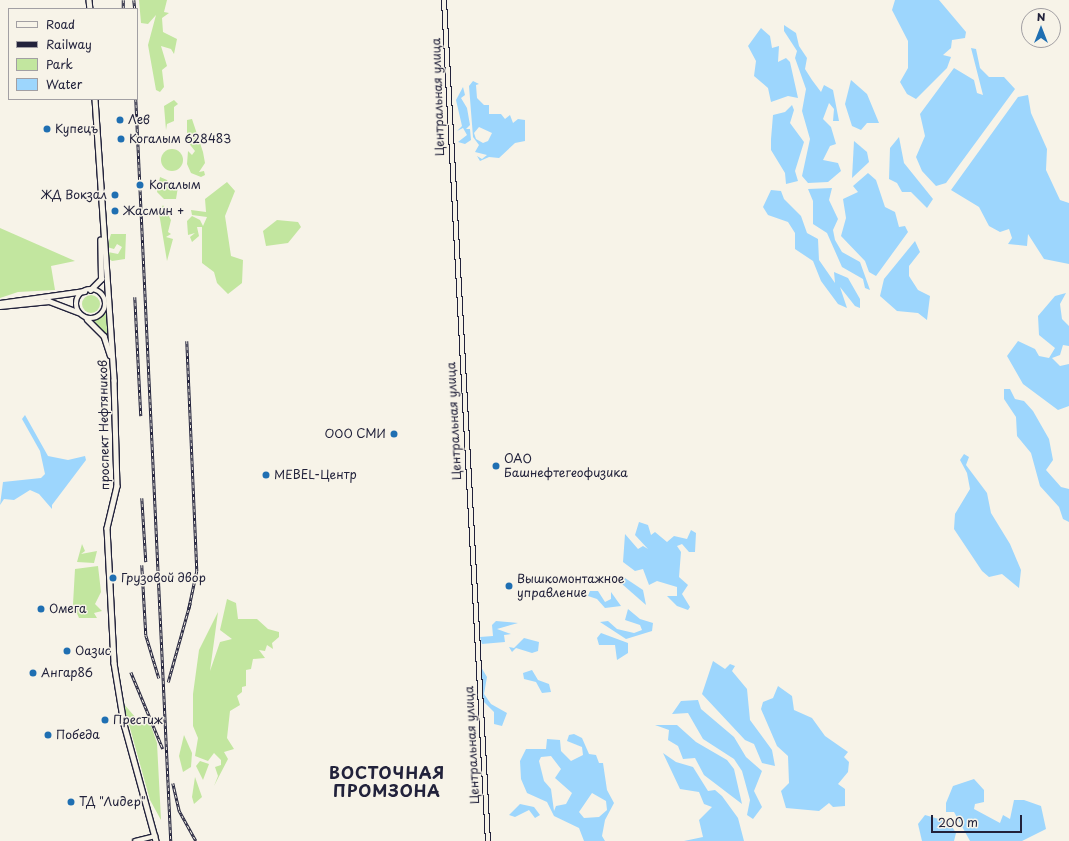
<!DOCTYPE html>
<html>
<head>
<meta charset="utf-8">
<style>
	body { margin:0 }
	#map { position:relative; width:1069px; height:841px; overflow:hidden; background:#f7f3e8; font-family:"Playpen Sans",sans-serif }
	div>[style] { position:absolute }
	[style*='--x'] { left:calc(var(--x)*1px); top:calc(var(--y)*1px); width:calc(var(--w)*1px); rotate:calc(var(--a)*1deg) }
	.green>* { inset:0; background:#c2e69f }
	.round { border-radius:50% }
	.water>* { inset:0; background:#9dd6fd }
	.roads { filter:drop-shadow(1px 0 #22223b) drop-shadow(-1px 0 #22223b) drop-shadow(0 1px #22223b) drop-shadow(0 -1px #22223b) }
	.tertiary>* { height:4px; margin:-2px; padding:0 2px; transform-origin:2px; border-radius:2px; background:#f7f3e8 }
	.secondary>* { height:4.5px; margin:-2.25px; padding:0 2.25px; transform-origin:2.25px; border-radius:2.25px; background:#f7f3e8 }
	.secondary>.ring { margin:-2.25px; padding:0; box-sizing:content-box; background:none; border:4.5px solid #f7f3e8; border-radius:50% }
	.rail>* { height:2.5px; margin-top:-1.25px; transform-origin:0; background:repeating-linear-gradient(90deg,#f7f3e8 0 3px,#22223b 0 6px); box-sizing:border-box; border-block:1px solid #22223b }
	.dots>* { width:11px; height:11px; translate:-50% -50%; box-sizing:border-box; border:2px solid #f7f3e8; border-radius:50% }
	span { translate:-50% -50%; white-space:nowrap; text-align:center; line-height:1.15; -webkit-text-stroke:3px #f7f3e8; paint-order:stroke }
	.street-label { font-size:12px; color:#22223b }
	.poi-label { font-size:12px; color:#22223b }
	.left { translate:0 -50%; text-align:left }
	.right { translate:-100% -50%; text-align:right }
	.district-label { font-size:16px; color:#22223b; font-weight:700; letter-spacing:1px }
	.legend { position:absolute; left:8px; top:8px; width:130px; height:92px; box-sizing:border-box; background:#f7f3e8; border:1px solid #a29fa3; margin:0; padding:5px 7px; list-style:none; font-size:12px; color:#22223b }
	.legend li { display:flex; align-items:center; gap:8px; height:20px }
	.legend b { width:20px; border:1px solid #a29fa3 }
	.north { position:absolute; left:1021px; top:8px; width:40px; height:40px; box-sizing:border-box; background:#f7f3e8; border:1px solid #a29fa3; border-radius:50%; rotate:0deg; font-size:11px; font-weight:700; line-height:16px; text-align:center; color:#22223b }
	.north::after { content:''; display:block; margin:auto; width:14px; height:18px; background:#1f6fb2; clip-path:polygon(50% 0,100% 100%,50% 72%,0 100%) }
	.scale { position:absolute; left:931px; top:815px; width:91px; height:18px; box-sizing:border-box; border:2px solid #22223b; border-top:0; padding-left:5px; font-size:12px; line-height:14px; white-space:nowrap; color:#22223b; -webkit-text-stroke:3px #f7f3e8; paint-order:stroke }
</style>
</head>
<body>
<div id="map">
	<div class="green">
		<div style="clip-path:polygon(139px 0,167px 0,164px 12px,169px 13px,162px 18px,163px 32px,177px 39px,174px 54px,171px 49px,161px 46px,167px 66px,162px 70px,164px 87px,160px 92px,156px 90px,148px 45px,156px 15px,148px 24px,141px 23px)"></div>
		<div style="clip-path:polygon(174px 100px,178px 104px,174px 107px,174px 121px,167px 124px,166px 130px,164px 106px)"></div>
		<div style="clip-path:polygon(192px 119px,203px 152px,205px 163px,199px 172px,204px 171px,205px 175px,201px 177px,191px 173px,187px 164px,188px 151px,192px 155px,195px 151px,187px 141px,187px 120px)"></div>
		<div class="round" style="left:161px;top:149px;width:22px;height:22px"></div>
		<div style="clip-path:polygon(160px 177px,167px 180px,171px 189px,178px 187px,176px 199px,164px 199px,157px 192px)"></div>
		<div style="clip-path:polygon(227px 182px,235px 191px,225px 216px,231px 256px,243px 260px,242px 283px,228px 294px,217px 283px,214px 272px,202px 263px,202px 227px,197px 227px,199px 236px,192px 242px,190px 237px,195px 233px,188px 235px,187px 221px,192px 216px,200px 220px,203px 226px,207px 217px,192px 215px,191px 210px,206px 212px,205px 199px)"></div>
		<div style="clip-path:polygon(163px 205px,171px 220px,168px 232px,171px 234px,166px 237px,173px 239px,167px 261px,159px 213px)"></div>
		<div style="clip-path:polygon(277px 220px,298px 222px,301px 227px,288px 243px,266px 246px,263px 231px)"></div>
		<div style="clip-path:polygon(0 228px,75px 261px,51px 266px,55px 290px,18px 292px,0 298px)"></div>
		<div style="clip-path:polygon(111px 234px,126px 234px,125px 259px,112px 261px,108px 258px,108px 252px,118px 254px,122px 247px,117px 244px,114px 249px,107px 247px)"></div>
		<div class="round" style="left:82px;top:295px;width:18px;height:18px"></div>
		<div style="clip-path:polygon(106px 313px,109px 338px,108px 339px,94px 321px)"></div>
		<div style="clip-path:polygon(82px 544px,85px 551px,81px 554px,97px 551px,94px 563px,77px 562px)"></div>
		<div style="clip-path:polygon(98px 566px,101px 592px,95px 604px,102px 611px,94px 613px,97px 618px,79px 618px,73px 604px,75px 569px)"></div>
		<div style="clip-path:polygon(227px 599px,236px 603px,238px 619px,257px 619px,268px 629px,279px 632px,279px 637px,272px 643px,273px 649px,267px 645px,265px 651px,259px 650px,265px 658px,253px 659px,251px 669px,246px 670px,246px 686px,242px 687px,242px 692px,237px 696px,240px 705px,230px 711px,227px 738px,234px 749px,224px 752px,228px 759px,214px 786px,218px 776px,215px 767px,221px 765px,221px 760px,214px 753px,208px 761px,195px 756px,198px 738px,193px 726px,193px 694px,199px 650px,218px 612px,210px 671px,220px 642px,232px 639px,220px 630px)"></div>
		<div style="clip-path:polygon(123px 703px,142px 725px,150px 723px,157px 743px,161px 820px,150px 800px)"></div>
		<div style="clip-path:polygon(184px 735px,192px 753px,191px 767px,183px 772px,179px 756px)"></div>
		<div style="clip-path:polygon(200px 761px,209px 764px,203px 780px,196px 766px)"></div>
		<div style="clip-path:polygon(195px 777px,202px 797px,194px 804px,192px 797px)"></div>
	</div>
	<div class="water">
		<div style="clip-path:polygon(895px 0,939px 0,966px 32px,965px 38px,952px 40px,951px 48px,943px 55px,951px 57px,947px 68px,916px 99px,907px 94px,900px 82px,908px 68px,908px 41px,892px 10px)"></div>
		<div style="clip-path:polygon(784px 25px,796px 33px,799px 46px,807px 58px,805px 69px,812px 80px,821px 92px,824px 85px,833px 90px,839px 121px,833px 121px,834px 109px,829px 103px,823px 119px,831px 127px,836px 144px,830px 146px,823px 160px,838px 163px,841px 171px,828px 182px,808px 183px,802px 176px,810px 139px,802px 111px,806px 89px,795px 58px,797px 51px,784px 31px)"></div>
		<div style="clip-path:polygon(761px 28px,770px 36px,772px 48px,779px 46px,778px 62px,786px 58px,790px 62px,798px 98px,788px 96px,771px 102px,768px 88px,754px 76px,756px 61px,748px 46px)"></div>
		<div style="clip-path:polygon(971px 48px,976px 49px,980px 68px,989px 77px,1004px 77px,1015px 89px,946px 183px,936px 186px,922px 171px,916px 157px,925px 136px,920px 114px,954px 68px,974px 80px,977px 93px,983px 95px)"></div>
		<div style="clip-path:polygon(851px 80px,867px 94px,879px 123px,867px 123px,861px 130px,852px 126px,845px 104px)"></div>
		<div style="clip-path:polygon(evenodd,473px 81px,479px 84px,476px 85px,477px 98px,484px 105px,489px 105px,489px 114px,501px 114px,505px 119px,510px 115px,513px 123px,518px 119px,525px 120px,525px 141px,515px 143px,499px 158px,489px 157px,480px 161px,477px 156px,482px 159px,487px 155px,475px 152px,479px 145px,473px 137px,469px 86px,473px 81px,479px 127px,492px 133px,488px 141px,483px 143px,476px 139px,474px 133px,479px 127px)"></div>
		<div style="clip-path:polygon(463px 87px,465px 95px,461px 98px,467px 108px,470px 125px,466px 129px,470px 129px,471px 140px,465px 144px,458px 142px,467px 135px,463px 128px,457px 131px,462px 126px,456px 100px)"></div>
		<div style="clip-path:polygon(1028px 95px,1031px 113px,1047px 149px,1046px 170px,1060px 200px,1069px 203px,1069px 264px,1044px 259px,1028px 234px,1027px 246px,1008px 244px,1012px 238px,1009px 229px,1000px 232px,989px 226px,979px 207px,951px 190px,1018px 97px)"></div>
		<div style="clip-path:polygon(792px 105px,794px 110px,790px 123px,804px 142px,795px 171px,798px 181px,786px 184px,785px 173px,771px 150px,771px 139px,773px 115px,785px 112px)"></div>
		<div style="clip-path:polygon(899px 137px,904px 163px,933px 199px,927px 208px,911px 192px,902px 192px,897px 183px,889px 179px,890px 148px)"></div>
		<div style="clip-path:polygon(854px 141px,867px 152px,869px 162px,852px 178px)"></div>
		<div style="clip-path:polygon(868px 173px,876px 180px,885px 207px,895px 212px,899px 227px,905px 226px,908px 232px,876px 276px,869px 272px,865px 261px,841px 236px,846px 218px,843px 199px,858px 192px,853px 186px)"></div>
		<div style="clip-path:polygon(832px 188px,829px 200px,838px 219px,833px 230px,835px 240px,842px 252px,860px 262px,870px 290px,865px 288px,863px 279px,842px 267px,827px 233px,813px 224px,813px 201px,808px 189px)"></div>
		<div style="clip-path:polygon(771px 190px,781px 191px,784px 199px,801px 216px,807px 233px,818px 239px,819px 260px,835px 283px,834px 272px,848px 278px,860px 299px,860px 308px,855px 306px,840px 287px,847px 308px,838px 304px,821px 281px,813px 261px,795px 249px,795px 233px,788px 222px,768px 215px,763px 207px)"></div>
		<div style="clip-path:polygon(915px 241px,920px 252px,909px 266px,909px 276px,918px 290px,930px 296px,927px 320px,918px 313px,897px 311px,880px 296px,884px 279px)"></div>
		<div style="clip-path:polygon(1066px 293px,1060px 304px,1062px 319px,1069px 326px,1069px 346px,1063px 345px,1060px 355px,1052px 358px,1060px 366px,1069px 364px,1069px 406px,1058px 410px,1023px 384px,1007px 356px,1018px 341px,1035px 349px,1039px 356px,1049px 358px,1055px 348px,1039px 335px,1038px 316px,1055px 296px)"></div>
		<div style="clip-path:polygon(1010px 389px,1015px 399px,1024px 401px,1033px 411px,1049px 439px,1053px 460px,1046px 470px,1061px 487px,1069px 489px,1069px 522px,1063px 519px,1059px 507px,1040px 486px,1031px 453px,1017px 436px,1016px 417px,1004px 399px,1004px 389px)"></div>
		<div style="clip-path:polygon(25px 415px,48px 456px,68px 460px,85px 456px,86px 460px,52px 505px,52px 509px,39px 494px,30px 490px,14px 500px,4px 499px,0 505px,3px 482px,41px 478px,45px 474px,40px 451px,22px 419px)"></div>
		<div style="clip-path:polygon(964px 454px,969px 457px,966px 465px,987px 493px,991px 513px,1010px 544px,1021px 570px,1019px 588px,1002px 574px,989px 577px,982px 571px,954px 529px,955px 514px,970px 489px,967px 473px,960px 460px)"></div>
		<div style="clip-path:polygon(639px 522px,648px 525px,651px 535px,655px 532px,667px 542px,674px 536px,687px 539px,691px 530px,696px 533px,695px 552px,689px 552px,682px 544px,677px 546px,681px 552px,679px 577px,688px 585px,682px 594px,690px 607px,688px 610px,677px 606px,667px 596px,677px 596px,677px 587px,657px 581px,649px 585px,643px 569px,635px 571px,623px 562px,625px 534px,638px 549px,643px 546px,648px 549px,635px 535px)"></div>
		<div style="clip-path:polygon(625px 578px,643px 590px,646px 605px,622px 584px)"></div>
		<div style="clip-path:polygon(590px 591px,598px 591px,605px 602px,611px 599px,611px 592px,621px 606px,605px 608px,597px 599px,588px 596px)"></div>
		<div style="clip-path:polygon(628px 609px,640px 619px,653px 623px,652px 631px,626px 639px,600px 622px,608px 621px,617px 629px,634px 633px,642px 630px,640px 625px,625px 620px)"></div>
		<div style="clip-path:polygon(496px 621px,518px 623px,497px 629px,511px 634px,504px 635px,505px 642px,482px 644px,480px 637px,493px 636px,492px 625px)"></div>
		<div style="clip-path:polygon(601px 633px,628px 643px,628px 653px,617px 660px,615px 645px,599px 645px,597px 638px)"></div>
		<div style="clip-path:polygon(524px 638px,539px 642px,538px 651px,532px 653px,516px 648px,512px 652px,509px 647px,514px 648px)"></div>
		<div style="clip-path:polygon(713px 661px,725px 669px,730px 664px,735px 666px,732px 671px,747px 689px,750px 720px,772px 750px,775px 766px,762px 763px,754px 744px,745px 740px,702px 694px)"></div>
		<div style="clip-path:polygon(481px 667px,487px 677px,484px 694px,491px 704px,507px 713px,502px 726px,494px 724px,494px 712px,483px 701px)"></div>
		<div style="clip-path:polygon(532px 670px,538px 680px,549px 684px,551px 692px,542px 693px,536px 682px,524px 679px,523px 673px)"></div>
		<div style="clip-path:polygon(778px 686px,792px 696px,794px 710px,812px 718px,825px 736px,848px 752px,844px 757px,849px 762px,848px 772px,838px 784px,845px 789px,845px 806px,833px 807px,829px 803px,819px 811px,786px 808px,781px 791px,789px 783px,788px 756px,777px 746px,761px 709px,763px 702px,773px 698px)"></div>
		<div style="clip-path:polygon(698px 700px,701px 709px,734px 737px,746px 757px,762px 771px,754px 791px,762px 807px,753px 819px,747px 815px,750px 800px,742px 771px,734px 759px,703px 739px,688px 713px,672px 714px,681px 701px)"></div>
		<div style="clip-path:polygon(655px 725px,677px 725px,696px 742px,727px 760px,734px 769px,742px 804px,704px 775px,695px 758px,683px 759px,678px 746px,668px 740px,669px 730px)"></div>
		<div style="clip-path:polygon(evenodd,574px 734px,582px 738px,589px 754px,596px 755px,599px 763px,603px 763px,607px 790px,614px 803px,605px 820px,602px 836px,605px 841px,584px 841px,579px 828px,554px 816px,547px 802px,527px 793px,521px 779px,520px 761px,526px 749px,546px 749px,547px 739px,560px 740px,561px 751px,571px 761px,583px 755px,582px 747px,567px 741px,569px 735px,574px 734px,551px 756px,561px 769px,555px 778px,572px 793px,566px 804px,556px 806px,554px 811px,551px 789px,544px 781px,539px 761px,541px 757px,551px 756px,574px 734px,592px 793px,606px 801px,607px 810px,599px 817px,584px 818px,579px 812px,592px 793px)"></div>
		<div style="clip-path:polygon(663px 753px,676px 762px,693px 767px,708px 791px,715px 790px,722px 796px,738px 818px,744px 841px,684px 841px,703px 837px,699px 820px,712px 807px,704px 804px,699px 792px,680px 789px)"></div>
		<div style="clip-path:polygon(974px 779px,984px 790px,984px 802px,975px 804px,974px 809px,1000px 823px,1003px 815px,1010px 819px,1014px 800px,1024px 800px,1041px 806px,1046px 829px,1022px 841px,970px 841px,954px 812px,946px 812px,946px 803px,953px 786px)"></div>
		<div style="clip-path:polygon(520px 804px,534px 807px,540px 815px,535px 818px,529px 810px,515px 817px,509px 815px)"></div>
		<div style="clip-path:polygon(925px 815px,949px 822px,956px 833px,954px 841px,922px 841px,918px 824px)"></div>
	</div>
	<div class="roads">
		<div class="tertiary">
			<div style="--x:444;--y:0;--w:842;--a:87.01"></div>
			<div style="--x:135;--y:841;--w:21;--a:-14"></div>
		</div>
		<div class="secondary">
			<div style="--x:89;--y:0;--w:9;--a:84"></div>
			<div style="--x:95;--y:99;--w:282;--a:86.1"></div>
			<div style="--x:114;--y:380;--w:106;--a:88.4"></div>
			<div style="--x:117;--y:486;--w:43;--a:103.4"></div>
			<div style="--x:107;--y:528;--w:135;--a:87"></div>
			<div style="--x:114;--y:663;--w:62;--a:80.7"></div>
			<div style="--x:124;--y:724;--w:121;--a:74.7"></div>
			<div class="ring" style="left:76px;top:289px;width:25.5px;height:25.5px"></div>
			<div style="--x:90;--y:290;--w:16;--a:-45"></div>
			<div style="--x:101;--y:279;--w:39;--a:-91"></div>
			<div style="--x:0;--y:303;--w:85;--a:-8.1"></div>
			<div style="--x:0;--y:306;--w:49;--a:-5.8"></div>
			<div style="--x:49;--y:301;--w:31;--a:21"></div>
			<div style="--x:87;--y:319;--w:24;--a:45"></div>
			<div style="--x:104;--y:336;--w:20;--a:72"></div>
		</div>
	</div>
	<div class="rail">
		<div style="--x:134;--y:0;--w:9;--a:84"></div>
		<div style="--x:123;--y:9;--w:9;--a:-90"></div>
		<div style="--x:136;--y:99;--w:743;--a:87.3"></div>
		<div style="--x:135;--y:297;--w:119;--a:87.1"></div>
		<div style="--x:187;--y:341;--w:230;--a:87.5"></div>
		<div style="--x:197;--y:571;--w:39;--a:102"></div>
		<div style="--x:142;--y:498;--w:64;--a:86.4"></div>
		<div style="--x:142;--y:565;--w:70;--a:86.7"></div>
		<div style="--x:146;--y:635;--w:45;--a:73.2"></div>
		<div style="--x:131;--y:672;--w:83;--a:67.4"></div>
		<div style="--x:168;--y:682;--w:82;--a:-74.4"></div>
		<div style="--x:173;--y:783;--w:28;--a:77"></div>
		<div style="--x:179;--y:810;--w:35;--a:61"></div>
	</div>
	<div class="dots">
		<div style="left:120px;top:120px;background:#1f6fb2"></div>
		<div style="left:47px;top:129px;background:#1f6fb2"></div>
		<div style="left:121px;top:139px;background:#1f6fb2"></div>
		<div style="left:140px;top:185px;background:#1f6fb2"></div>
		<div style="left:115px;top:195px;background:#1f6fb2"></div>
		<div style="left:115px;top:211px;background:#1f6fb2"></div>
		<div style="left:394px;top:434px;background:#1f6fb2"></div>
		<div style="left:496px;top:466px;background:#1f6fb2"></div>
		<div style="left:266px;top:475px;background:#1f6fb2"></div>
		<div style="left:113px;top:578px;background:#1f6fb2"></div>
		<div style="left:509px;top:586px;background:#1f6fb2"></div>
		<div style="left:41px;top:609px;background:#1f6fb2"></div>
		<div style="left:67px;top:651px;background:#1f6fb2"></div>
		<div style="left:33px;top:673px;background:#1f6fb2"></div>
		<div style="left:105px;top:720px;background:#1f6fb2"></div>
		<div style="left:48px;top:735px;background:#1f6fb2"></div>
		<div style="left:71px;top:802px;background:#1f6fb2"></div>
	</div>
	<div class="street-label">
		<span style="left:438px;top:97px;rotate:-92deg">Центральная улица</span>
		<span style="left:454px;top:421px;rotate:-93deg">Центральная улица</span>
		<span style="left:104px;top:425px;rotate:-91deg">проспект Нефтяников</span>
		<span style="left:472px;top:745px;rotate:-93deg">Центральная улица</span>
	</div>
	<div class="poi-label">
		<span class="left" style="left:128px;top:120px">Лев</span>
		<span class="left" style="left:55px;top:129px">Купецъ</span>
		<span class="left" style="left:129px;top:139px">Когалым 628483</span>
		<span class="left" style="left:149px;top:185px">Когалым</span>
		<span class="right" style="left:107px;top:195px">ЖД Вокзал</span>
		<span class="left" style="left:123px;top:211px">Жасмин +</span>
		<span class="right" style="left:386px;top:434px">ООО СМИ</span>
		<span class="left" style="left:504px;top:466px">ОАО<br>Башнефтегеофизика</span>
		<span class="left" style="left:274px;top:475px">MEBEL-Центр</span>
		<span class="left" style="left:121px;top:578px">Грузовой двор</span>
		<span class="left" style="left:517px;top:586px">Вышкомонтажное<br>управление</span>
		<span class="left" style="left:49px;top:609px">Омега</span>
		<span class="left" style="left:75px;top:651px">Оазис</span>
		<span class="left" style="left:41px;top:673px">Ангар86</span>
		<span class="left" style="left:113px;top:720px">Престиж</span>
		<span class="left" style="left:56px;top:735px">Победа</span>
		<span class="left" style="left:79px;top:802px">ТД "Лидер"</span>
	</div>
	<div class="district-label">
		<span style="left:387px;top:781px">ВОСТОЧНАЯ<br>ПРОМЗОНА</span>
	</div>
	<ul class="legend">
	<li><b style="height:5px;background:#f7f3e8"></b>Road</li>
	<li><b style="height:5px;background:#22223b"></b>Railway</li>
	<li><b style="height:11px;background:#c2e69f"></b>Park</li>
	<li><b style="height:11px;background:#9dd6fd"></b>Water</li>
	</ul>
	<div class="north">N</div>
	<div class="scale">200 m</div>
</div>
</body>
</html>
